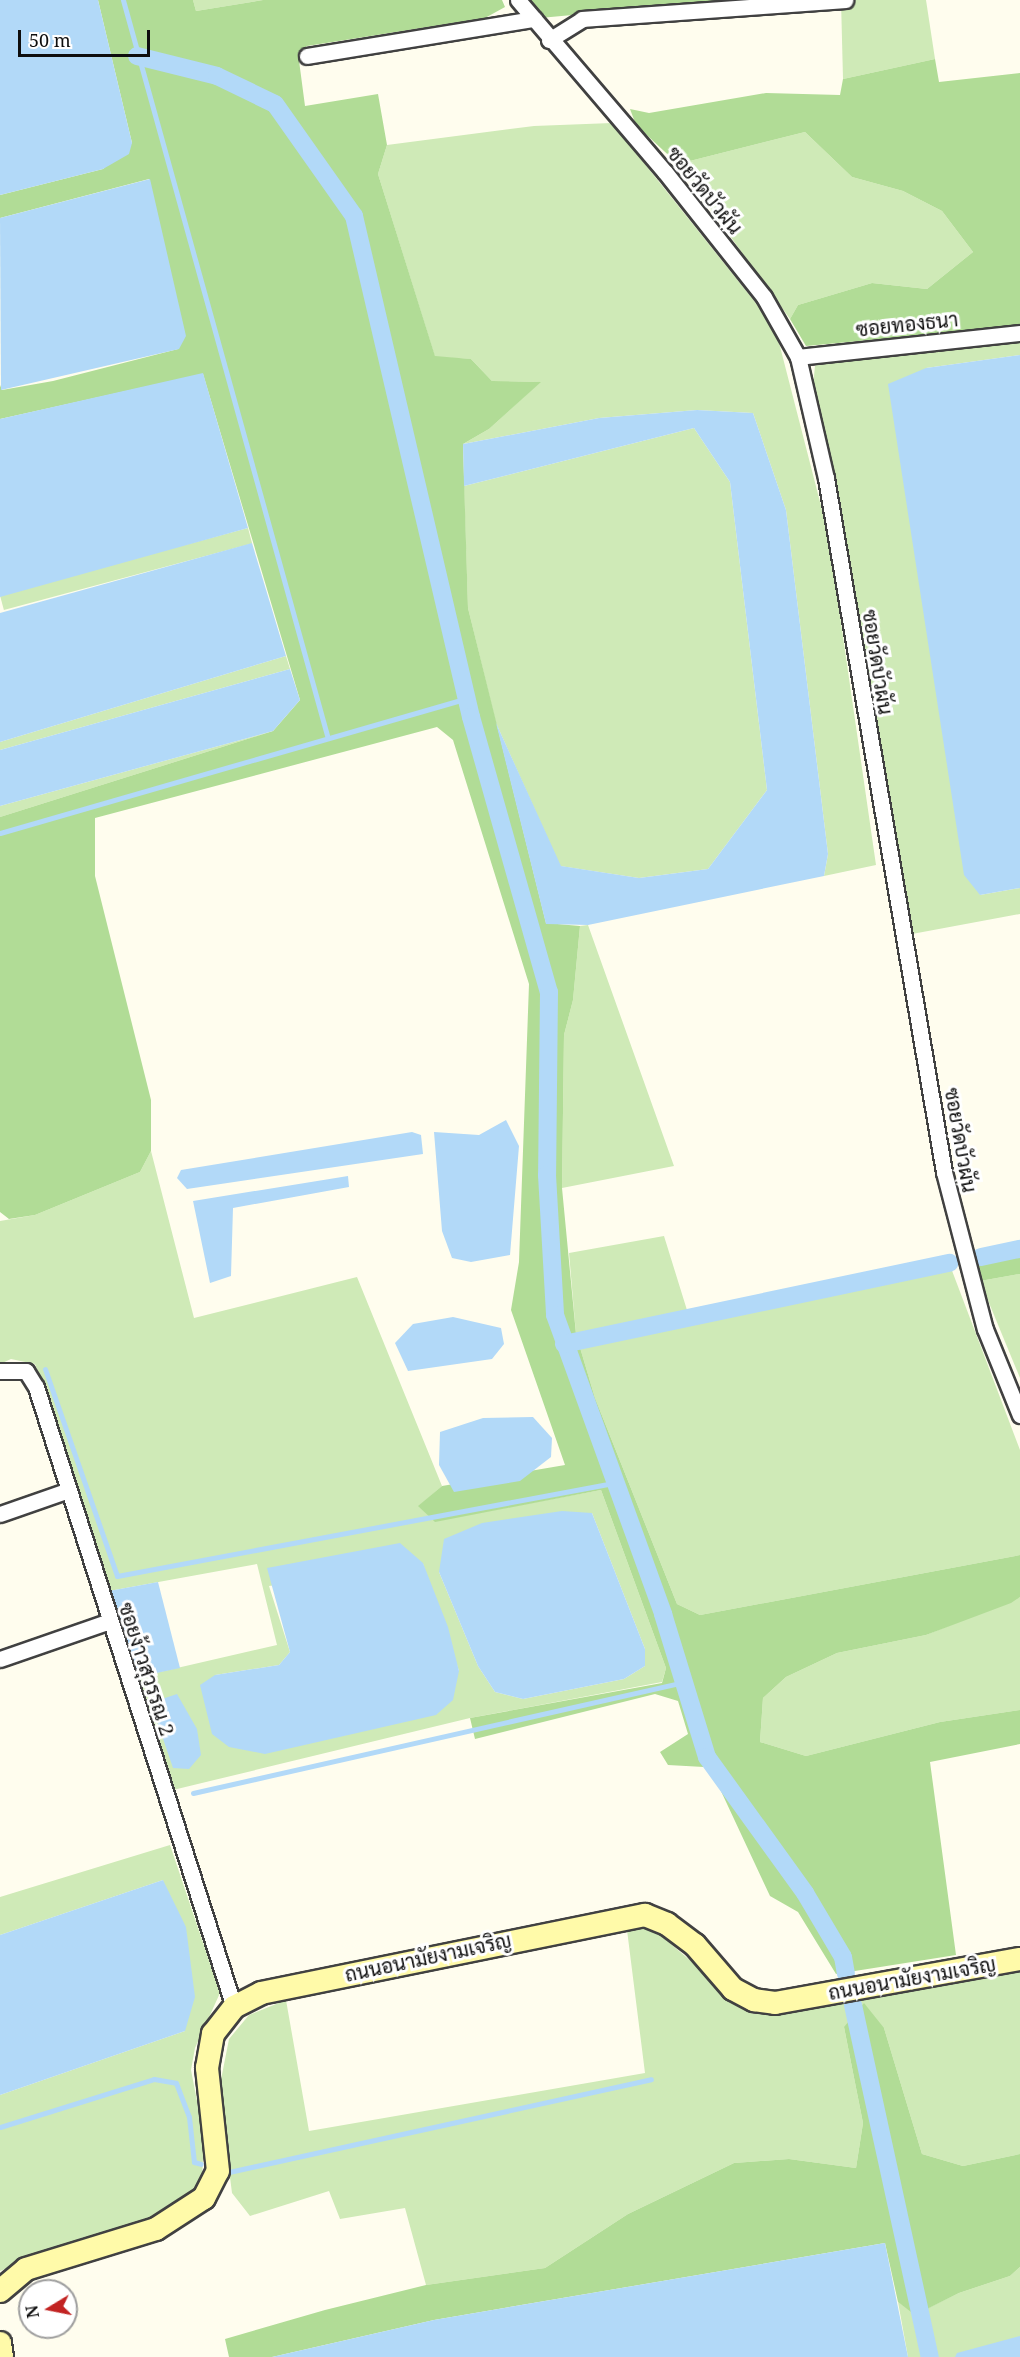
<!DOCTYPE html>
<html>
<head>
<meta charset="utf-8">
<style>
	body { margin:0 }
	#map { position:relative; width:1020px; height:2357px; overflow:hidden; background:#fffdee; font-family:"Noto Serif",Sarabun,serif }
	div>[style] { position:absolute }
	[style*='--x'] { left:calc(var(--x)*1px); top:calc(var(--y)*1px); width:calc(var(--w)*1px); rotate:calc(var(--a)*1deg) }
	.green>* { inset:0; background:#cfeab7; transform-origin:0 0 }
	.forest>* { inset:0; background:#b1dc96 }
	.water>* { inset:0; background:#b2d9f8 }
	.stream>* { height:5px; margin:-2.5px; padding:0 2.5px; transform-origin:2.5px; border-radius:2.5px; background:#b2d9f8 }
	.canal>* { height:18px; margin:-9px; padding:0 9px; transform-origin:9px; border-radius:9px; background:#b2d9f8 }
	.roads { filter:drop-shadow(2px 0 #414141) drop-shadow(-2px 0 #414141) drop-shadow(0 2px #414141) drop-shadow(0 -2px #414141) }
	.street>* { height:15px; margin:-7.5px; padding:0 7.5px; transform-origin:7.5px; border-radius:7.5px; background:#fff }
	.secondary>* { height:22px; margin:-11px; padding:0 11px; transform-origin:11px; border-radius:11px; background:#fffaa9 }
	span { translate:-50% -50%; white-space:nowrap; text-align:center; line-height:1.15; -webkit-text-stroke:6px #fff; paint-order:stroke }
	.street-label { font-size:20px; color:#0e0e0e }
	.north { position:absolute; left:18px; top:2279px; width:60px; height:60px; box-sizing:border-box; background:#fff; border:2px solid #9f9f9f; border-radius:50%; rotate:260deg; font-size:16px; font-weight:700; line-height:24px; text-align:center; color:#0e0e0e }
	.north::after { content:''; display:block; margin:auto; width:21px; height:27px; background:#c22322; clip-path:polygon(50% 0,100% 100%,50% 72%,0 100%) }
	.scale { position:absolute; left:18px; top:30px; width:132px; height:27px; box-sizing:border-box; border:3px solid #0e0e0e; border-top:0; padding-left:8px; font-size:18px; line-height:21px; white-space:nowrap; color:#0e0e0e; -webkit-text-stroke:4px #fff; paint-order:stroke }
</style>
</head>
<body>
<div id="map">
	<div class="green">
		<div style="clip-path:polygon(193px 0,263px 0,196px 11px)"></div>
		<div style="clip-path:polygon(841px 0,926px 0,935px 59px,843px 79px)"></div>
		<div style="clip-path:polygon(612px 123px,775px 327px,828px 533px,876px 865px,824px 876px,828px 854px,786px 510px,753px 413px,697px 410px,599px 418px,463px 444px,489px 429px,540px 382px,492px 381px,471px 359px,435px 357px,378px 174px,387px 145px,534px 126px)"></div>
		<div style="clip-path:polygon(805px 132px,852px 177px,903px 191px,942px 211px,973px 252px,927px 289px,872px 283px,798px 305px,790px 319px,678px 164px)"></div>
		<div style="clip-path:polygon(1020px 339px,1020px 355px,926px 368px,980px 895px,1020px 888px,1020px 914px,912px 934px,813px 386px,815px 366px,826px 361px)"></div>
		<div style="clip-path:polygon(694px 428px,730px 482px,767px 790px,708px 869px,639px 878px,560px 866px,496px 723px,468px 608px,464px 486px)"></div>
		<div style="left:248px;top:528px;width:16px;height:257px;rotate:75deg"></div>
		<div style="clip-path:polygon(286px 656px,290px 669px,0 750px,0 742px)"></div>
		<div style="clip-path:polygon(273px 731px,0 817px,0 806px)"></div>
		<div style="clip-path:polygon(588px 925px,674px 1166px,562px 1188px,564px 1035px,573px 1000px,580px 926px)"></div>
		<div style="clip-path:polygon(evenodd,151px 1151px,194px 1318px,357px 1277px,442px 1486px,419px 1506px,435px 1521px,601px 1490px,666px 1668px,662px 1682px,470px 1718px,173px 1790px,138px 1677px,277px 1645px,257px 1564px,109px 1591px,35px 1364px,11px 1359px,0 1364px,0 1221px,35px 1215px,140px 1172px,151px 1151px,592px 1513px,645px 1649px,645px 1666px,624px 1679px,523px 1699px,495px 1692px,478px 1666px,439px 1572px,592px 1513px,151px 1151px,423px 1564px,459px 1671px,215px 1675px,279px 1665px,290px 1652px,269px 1586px,423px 1564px)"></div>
		<div style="clip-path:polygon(664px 1236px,691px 1323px,951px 1268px,1020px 1450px,1020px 1555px,700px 1615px,677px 1604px,595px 1398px,576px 1334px,569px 1253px)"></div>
		<div style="clip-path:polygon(1020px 1274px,1020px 1378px,980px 1281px)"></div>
		<div style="clip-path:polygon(1020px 1597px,1020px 1710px,940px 1722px,806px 1756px,760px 1742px,763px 1698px,786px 1677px,837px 1653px,926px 1635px)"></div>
		<div style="clip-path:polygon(170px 1845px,220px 1993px,195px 2048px,191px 2070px,204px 2137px,202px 2179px,180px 2205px,112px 2235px,84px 2237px,0 2271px,0 2095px,185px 2031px,163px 1880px,0 1935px,0 1897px)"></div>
		<div style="clip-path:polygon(652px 1928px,753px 2014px,1020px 1968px,1020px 2154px,963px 2166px,922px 2154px,884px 2028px,844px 2027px,863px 2123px,856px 2168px,789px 2159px,734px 2163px,628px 2214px,545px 2268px,426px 2285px,405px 2208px,340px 2219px,329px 2191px,250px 2216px,232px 2193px,219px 2090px,229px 2039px,249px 2015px,286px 2000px,309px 2131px,645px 2073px,627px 1930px)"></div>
		<div style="clip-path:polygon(1020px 2267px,1020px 2357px,908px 2357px,898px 2302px,916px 2314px,959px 2293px,1010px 2276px)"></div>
	</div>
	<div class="forest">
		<div style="clip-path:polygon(98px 0,193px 0,196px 11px,263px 0,502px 0,505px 7px,485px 18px,307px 46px,298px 53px,305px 106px,378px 94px,387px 145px,378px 174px,435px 356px,471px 359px,492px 381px,541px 382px,489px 429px,463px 444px,468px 608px,546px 923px,580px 926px,573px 1000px,564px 1035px,562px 1188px,576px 1334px,595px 1398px,677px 1604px,700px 1615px,1020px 1555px,1020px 1597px,1011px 1603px,926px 1635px,837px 1653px,786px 1677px,763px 1698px,760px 1742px,806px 1756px,940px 1722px,1020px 1710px,1020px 1744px,930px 1762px,956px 1955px,836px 1974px,798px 1912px,770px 1896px,720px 1789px,704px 1767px,668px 1765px,660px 1752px,688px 1734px,678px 1701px,655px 1694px,475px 1739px,470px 1718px,662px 1683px,666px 1668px,601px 1490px,435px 1522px,418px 1506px,442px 1486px,565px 1465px,511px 1310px,519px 1262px,529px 984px,453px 740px,437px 727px,95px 818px,95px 876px,151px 1100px,151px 1151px,140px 1172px,35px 1215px,9px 1219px,0 1212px,0 817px,273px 731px,300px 700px,203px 374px,0 419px,0 385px,2px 390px,53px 381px,178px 349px,149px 179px,0 218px,0 195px,103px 169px,132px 143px)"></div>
		<div style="clip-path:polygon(527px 0,734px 0,540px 18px)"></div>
		<div style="clip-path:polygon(935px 59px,939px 82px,1020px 73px,1020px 326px,806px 346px,790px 319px,798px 305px,872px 283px,927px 289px,973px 252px,942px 211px,903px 191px,852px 177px,805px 132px,678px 164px,636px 125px,630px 109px,649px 113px,766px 93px,840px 95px,843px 79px)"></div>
		<div style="clip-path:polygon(1020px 1240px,1020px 1274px,980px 1281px,975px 1253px)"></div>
		<div style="clip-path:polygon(864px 2003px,884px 2028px,922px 2154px,963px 2166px,1020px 2154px,1020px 2267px,1010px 2276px,959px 2293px,915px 2315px,898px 2302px,885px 2243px,434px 2320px,272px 2357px,229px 2357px,225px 2339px,325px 2310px,426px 2285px,545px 2268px,628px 2214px,734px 2163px,789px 2159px,856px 2168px,863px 2123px,844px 2027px)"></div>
	</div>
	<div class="water">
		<div style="clip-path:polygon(0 0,98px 0,132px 143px,129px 154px,103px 169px,0 195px)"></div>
		<div style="clip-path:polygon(150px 179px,186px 336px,179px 349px,1px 390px,0 218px)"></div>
		<div style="clip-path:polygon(1020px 355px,1020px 888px,980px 895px,964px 875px,888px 384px,926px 368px)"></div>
		<div style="clip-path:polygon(203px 373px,248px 528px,0 597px,0 419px)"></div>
		<div style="clip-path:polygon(697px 410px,753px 413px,786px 510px,828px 854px,824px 876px,588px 925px,546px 924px,496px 723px,561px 866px,639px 878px,708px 869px,767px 790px,730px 482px,694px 428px,464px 486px,463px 444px,599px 418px)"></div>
		<div style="clip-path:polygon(252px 543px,286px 656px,0 742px,0 613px)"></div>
		<div style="clip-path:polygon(290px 669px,300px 700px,273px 731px,0 806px,0 750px)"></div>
		<div style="clip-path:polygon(506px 1120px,519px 1146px,510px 1255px,471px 1262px,452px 1258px,442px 1231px,434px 1132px,479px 1135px)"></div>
		<div style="clip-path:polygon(412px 1132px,421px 1135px,423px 1154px,187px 1189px,177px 1178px,181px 1170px)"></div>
		<div style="clip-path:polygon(348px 1176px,349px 1187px,233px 1208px,231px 1276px,210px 1283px,193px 1201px)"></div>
		<div style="clip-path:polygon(453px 1317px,501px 1328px,504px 1344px,492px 1359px,408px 1371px,395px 1343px,413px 1324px)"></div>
		<div style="clip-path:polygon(533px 1417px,552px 1438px,551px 1457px,520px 1481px,454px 1492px,439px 1465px,440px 1432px,483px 1418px)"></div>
		<div style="clip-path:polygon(562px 1511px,592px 1513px,645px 1649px,645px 1666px,624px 1679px,523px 1699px,495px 1692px,478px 1666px,439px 1572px,444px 1539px,482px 1523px)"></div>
		<div style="clip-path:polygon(400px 1543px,423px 1563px,448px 1627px,459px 1671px,453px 1700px,436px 1715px,265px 1754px,229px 1747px,212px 1734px,200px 1685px,215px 1675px,279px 1665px,290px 1652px,267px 1568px)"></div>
		<div style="clip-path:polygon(158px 1582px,180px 1668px,138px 1677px,109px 1591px)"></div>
		<div style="clip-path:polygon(177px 1694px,197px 1729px,201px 1755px,189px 1769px,173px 1768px,157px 1721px,156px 1701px)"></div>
		<div style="clip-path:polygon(163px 1880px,186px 1927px,195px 1997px,185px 2031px,0 2095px,0 1935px)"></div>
		<div style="clip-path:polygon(885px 2243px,908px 2357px,272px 2357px,434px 2320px)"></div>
		<div style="clip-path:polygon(1020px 2336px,1020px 2357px,955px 2357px,957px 2353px)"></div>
	</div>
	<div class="stream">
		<div style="--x:123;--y:0;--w:763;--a:74.49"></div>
		<div style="--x:0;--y:833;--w:486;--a:-16.1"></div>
		<div style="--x:45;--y:1369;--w:219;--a:70.8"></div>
		<div style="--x:117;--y:1576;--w:505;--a:-10.62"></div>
		<div style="--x:193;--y:1793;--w:503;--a:-12.74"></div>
		<div style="--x:0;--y:2127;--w:161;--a:-17.3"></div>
		<div style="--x:154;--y:2079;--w:22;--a:10"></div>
		<div style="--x:176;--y:2083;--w:36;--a:69"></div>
		<div style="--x:189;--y:2117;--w:45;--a:83.7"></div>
		<div style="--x:194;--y:2162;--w:7;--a:16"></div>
		<div style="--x:229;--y:2172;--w:432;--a:-12.4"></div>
	</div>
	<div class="canal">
		<div style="--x:137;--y:56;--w:82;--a:14"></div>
		<div style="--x:217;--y:76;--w:64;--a:25.8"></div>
		<div style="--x:275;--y:104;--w:137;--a:54.8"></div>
		<div style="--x:354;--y:216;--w:514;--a:76.86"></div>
		<div style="--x:471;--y:717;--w:286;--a:74.2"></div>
		<div style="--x:549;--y:992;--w:183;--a:90.6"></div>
		<div style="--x:547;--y:1175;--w:140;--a:86.7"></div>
		<div style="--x:555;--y:1315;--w:318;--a:70.1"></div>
		<div style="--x:663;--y:1614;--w:150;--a:72.9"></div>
		<div style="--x:707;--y:1757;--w:168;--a:54.2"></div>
		<div style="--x:805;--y:1893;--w:74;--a:59.3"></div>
		<div style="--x:843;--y:1957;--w:17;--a:80"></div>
		<div style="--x:981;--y:1257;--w:40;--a:-12"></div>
		<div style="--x:564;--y:1344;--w:394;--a:-11.9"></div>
		<div style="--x:853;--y:2005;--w:360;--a:77.7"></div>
	</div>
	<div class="roads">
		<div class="street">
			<div style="--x:518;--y:0;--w:226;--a:49.5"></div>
			<div style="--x:665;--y:172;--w:159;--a:51.6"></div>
			<div style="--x:764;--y:297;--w:69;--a:60.5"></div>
			<div style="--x:798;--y:357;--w:124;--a:77"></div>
			<div style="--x:826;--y:478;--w:704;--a:80.35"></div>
			<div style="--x:944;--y:1172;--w:162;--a:75.4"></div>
			<div style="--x:985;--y:1329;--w:93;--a:67.9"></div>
			<div style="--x:549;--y:40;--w:39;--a:-32"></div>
			<div style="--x:582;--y:19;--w:264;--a:-4.1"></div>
			<div style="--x:307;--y:56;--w:230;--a:-9.3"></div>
			<div style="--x:798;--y:357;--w:223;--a:-6.2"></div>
			<div style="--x:0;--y:1371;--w:26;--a:0"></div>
			<div style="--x:26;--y:1371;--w:19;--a:58"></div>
			<div style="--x:36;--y:1387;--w:651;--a:72.29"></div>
			<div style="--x:0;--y:1514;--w:70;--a:-19.2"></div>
			<div style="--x:0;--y:1659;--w:116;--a:-19.1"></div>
		</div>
		<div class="secondary">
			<div style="--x:0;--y:2291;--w:34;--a:-40"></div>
			<div style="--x:26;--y:2269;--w:136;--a:-17.1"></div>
			<div style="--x:156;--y:2229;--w:57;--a:-32.9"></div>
			<div style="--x:204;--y:2198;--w:30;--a:-63"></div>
			<div style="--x:218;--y:2171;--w:104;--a:-96.1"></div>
			<div style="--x:207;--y:2068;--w:35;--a:-80"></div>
			<div style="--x:213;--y:2034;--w:34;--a:-52"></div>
			<div style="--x:234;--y:2007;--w:30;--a:-27"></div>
			<div style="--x:261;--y:1993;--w:392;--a:-11.5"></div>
			<div style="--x:645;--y:1915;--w:24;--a:22"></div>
			<div style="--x:667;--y:1924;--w:35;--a:37"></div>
			<div style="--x:695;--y:1945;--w:58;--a:49.2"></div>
			<div style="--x:733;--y:1989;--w:24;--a:28"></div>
			<div style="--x:754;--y:2000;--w:21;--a:8"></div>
			<div style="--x:775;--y:2003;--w:249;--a:-10.2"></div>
			<div style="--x:0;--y:2343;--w:14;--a:82"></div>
		</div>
	</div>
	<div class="street-label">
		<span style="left:705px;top:190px;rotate:51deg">ซอยวัดบัวผัน</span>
		<span style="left:907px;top:324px;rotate:-6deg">ซอยทองธนา</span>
		<span style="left:878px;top:662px;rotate:81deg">ซอยวัดบัวผัน</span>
		<span style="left:961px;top:1140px;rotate:80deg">ซอยวัดบัวผัน</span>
		<span style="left:147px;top:1669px;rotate:72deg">ซอยง้าวสุวรรณ 2</span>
		<span style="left:428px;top:1957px;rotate:-12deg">ถนนอนามัยงามเจริญ</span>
		<span style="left:912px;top:1978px;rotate:-10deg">ถนนอนามัยงามเจริญ</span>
	</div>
	<div class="north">N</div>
	<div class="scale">50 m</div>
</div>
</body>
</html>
